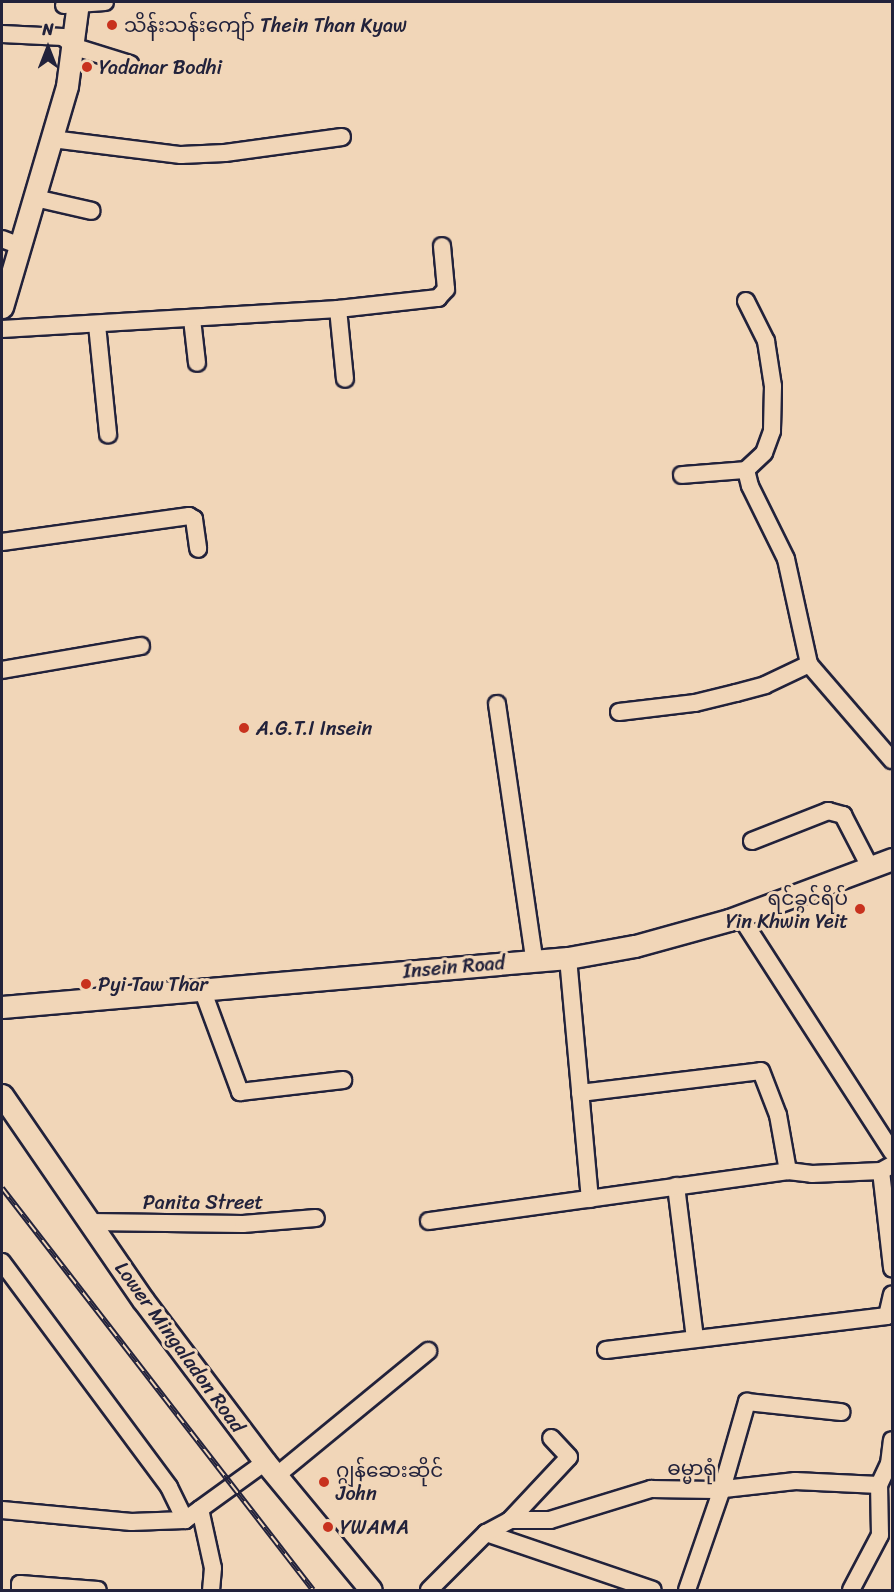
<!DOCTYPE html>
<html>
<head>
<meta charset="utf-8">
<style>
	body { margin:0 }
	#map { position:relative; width:894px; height:1592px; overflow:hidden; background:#f1d6b8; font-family:Sriracha,"Noto Sans Myanmar",sans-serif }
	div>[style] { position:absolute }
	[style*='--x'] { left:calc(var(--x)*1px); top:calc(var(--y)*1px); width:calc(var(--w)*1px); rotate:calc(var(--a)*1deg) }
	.roads { filter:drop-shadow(2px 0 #22223b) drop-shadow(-2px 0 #22223b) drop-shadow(0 2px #22223b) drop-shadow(0 -2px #22223b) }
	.minor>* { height:16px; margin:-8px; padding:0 8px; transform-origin:8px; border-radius:8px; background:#f1d6b8 }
	.major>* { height:21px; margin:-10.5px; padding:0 10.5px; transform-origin:10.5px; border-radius:10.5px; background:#f1d6b8 }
	.rail>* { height:6px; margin-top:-3px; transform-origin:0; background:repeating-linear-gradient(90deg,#f1d6b8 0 11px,#22223b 0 22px); box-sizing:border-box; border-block:2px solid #22223b }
	.dots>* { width:16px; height:16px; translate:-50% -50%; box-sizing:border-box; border:3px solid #f1d6b8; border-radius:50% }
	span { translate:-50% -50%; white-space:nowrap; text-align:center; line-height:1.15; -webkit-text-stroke:6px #f1d6b8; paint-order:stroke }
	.poi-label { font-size:20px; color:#22223b }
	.left { translate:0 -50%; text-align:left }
	.right { translate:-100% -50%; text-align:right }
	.street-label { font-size:20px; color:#22223b }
	.frame { position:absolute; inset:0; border:3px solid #22223b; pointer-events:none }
	.north { position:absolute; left:18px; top:18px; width:60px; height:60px; -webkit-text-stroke:4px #f1d6b8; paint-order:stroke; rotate:0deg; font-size:16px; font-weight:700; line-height:24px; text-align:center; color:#22223b }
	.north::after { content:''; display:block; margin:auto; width:21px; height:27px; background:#22223b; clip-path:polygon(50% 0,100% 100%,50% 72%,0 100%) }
</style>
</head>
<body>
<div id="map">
	<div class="roads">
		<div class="minor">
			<div style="--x:64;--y:5;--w:41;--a:-4.2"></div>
			<div style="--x:2;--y:34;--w:61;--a:2.8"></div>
			<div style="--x:63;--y:37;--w:16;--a:40"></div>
			<div style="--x:75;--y:47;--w:58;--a:17.2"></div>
			<div style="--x:52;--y:139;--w:130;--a:7.1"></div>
			<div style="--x:181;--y:155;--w:44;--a:-2.6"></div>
			<div style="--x:225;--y:153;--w:118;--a:-7.8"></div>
			<div style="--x:35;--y:198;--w:58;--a:12.8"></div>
			<div style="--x:2;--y:239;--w:19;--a:21"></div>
			<div style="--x:746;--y:301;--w:45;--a:63.4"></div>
			<div style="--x:766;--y:341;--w:46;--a:81.2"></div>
			<div style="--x:773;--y:386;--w:45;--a:91.3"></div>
			<div style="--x:772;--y:431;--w:23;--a:110"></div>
			<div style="--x:764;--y:453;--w:25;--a:137"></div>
			<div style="--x:746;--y:470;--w:16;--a:76"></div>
			<div style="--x:750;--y:486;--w:81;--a:63.7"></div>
			<div style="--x:786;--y:559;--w:107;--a:77.6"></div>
			<div style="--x:809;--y:664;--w:127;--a:49.2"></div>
			<div style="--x:338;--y:309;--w:70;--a:84.3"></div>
			<div style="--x:192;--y:319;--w:44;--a:83.5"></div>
			<div style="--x:97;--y:325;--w:110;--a:84.2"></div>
			<div style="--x:2;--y:329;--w:337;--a:-3.4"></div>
			<div style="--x:338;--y:309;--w:101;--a:-6.3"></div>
			<div style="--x:438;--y:298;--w:12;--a:-48"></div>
			<div style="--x:446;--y:289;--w:43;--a:-95.3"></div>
			<div style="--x:682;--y:475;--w:64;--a:-4.5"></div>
			<div style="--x:2;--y:542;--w:189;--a:-7.9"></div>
			<div style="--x:189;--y:516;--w:6;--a:31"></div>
			<div style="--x:194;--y:519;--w:30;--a:82"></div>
			<div style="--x:2;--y:670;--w:141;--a:-9.8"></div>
			<div style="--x:497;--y:704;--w:258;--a:81.7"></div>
			<div style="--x:619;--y:712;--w:77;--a:-6.8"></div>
			<div style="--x:695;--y:703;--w:42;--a:-13.7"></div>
			<div style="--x:736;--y:693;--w:30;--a:-15"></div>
			<div style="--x:765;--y:685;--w:49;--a:-25.5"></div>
			<div style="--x:752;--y:841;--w:82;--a:-21.5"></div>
			<div style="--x:828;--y:811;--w:16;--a:15"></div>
			<div style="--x:843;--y:815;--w:59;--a:62.6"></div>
			<div style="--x:740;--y:916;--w:281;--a:57.2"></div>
			<div style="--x:568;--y:958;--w:242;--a:84.8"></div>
			<div style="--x:202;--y:989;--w:110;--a:69.7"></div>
			<div style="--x:240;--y:1092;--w:104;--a:-6.6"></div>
			<div style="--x:580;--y:1093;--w:182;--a:-6.9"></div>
			<div style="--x:761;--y:1071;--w:47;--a:68.9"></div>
			<div style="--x:778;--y:1115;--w:57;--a:79.9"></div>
			<div style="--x:788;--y:1171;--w:24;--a:7"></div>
			<div style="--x:812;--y:1174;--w:69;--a:-2.5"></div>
			<div style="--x:881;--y:1171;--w:13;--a:-29"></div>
			<div style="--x:881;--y:1171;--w:98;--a:83.5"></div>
			<div style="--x:676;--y:1186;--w:154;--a:82.9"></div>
			<div style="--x:429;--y:1221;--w:362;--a:-7.9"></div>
			<div style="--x:89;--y:1222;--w:154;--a:0.7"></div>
			<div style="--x:243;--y:1224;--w:73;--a:-4.7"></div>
			<div style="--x:2;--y:1262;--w:280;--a:53.4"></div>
			<div style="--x:169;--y:1487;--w:37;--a:64"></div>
			<div style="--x:606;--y:1350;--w:283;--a:-6.9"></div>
			<div style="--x:887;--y:1316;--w:22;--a:-77"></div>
			<div style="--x:276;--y:1476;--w:197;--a:-39.4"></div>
			<div style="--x:200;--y:1509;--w:60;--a:77.6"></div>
			<div style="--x:213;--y:1568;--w:22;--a:95"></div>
			<div style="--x:2;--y:1510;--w:130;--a:5.3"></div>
			<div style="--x:131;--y:1522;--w:54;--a:-2.1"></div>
			<div style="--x:185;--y:1520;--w:99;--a:-35.9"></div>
			<div style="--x:510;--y:1520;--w:40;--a:0"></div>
			<div style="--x:550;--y:1520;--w:106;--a:-17.1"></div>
			<div style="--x:651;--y:1489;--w:64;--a:0.9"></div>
			<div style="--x:715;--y:1490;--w:81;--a:-6.4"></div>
			<div style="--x:795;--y:1481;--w:84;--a:2.7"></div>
			<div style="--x:486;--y:1533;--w:176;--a:18.8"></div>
			<div style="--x:20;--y:1590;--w:6;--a:-90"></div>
			<div style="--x:20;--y:1584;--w:78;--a:4.4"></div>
			<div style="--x:429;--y:1590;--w:81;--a:-45"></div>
			<div style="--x:486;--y:1533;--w:27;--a:-28"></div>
			<div style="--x:510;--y:1520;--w:86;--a:-46.9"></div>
			<div style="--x:569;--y:1457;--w:26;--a:-133"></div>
			<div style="--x:687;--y:1590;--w:107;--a:-70.9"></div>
			<div style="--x:722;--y:1489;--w:91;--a:-74"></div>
			<div style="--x:747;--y:1402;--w:95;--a:6.1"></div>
			<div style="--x:851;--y:1590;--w:62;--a:-62.2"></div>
			<div style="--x:880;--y:1535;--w:50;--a:-91.1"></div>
			<div style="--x:879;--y:1485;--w:23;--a:-65"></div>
			<div style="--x:889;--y:1464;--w:24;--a:-83"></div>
		</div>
		<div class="major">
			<div style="--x:2;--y:307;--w:230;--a:-73.6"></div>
			<div style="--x:67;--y:86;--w:85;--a:-82.5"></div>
			<div style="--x:2;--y:1007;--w:568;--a:-4.95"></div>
			<div style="--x:568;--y:958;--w:68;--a:-10.2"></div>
			<div style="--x:635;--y:946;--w:98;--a:-15.5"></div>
			<div style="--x:729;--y:920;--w:174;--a:-20.5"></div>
			<div style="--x:2;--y:1095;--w:249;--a:55.5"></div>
			<div style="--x:143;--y:1300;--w:203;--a:53"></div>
			<div style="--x:265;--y:1462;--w:166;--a:50.4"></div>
		</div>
	</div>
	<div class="rail">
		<div style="--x:2;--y:1188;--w:508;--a:52.27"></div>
	</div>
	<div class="dots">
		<div style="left:112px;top:25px;background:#c8321e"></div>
		<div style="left:87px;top:67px;background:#c8321e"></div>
		<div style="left:244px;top:728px;background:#c8321e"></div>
		<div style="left:860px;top:909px;background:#c8321e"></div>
		<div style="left:86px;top:984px;background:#c8321e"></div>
		<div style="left:324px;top:1482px;background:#c8321e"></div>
		<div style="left:328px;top:1527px;background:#c8321e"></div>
	</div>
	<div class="poi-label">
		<span class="left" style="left:124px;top:25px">သိန်းသန်းကျော် Thein Than Kyaw</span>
		<span class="left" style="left:99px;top:67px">Yadanar Bodhi</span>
		<span class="left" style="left:256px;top:728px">A.G.T.I Insein</span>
		<span class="right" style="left:848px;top:910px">ရင်ခွင်ရိပ်<br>Yin Khwin Yeit</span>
		<span class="left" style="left:98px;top:984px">Pyi Taw Thar</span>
		<span class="left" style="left:336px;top:1482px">ဂျွန်ဆေးဆိုင်<br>John</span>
		<span class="left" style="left:340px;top:1527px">YWAMA</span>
	</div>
	<div class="street-label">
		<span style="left:454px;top:967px;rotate:-5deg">Insein Road</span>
		<span style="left:203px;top:1202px">Panita Street</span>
		<span style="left:180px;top:1347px;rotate:54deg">Lower Mingaladon Road</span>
		<span style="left:692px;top:1468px">ဓမ္မာရုံ</span>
	</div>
	<div class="frame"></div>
	<div class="north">N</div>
</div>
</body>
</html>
